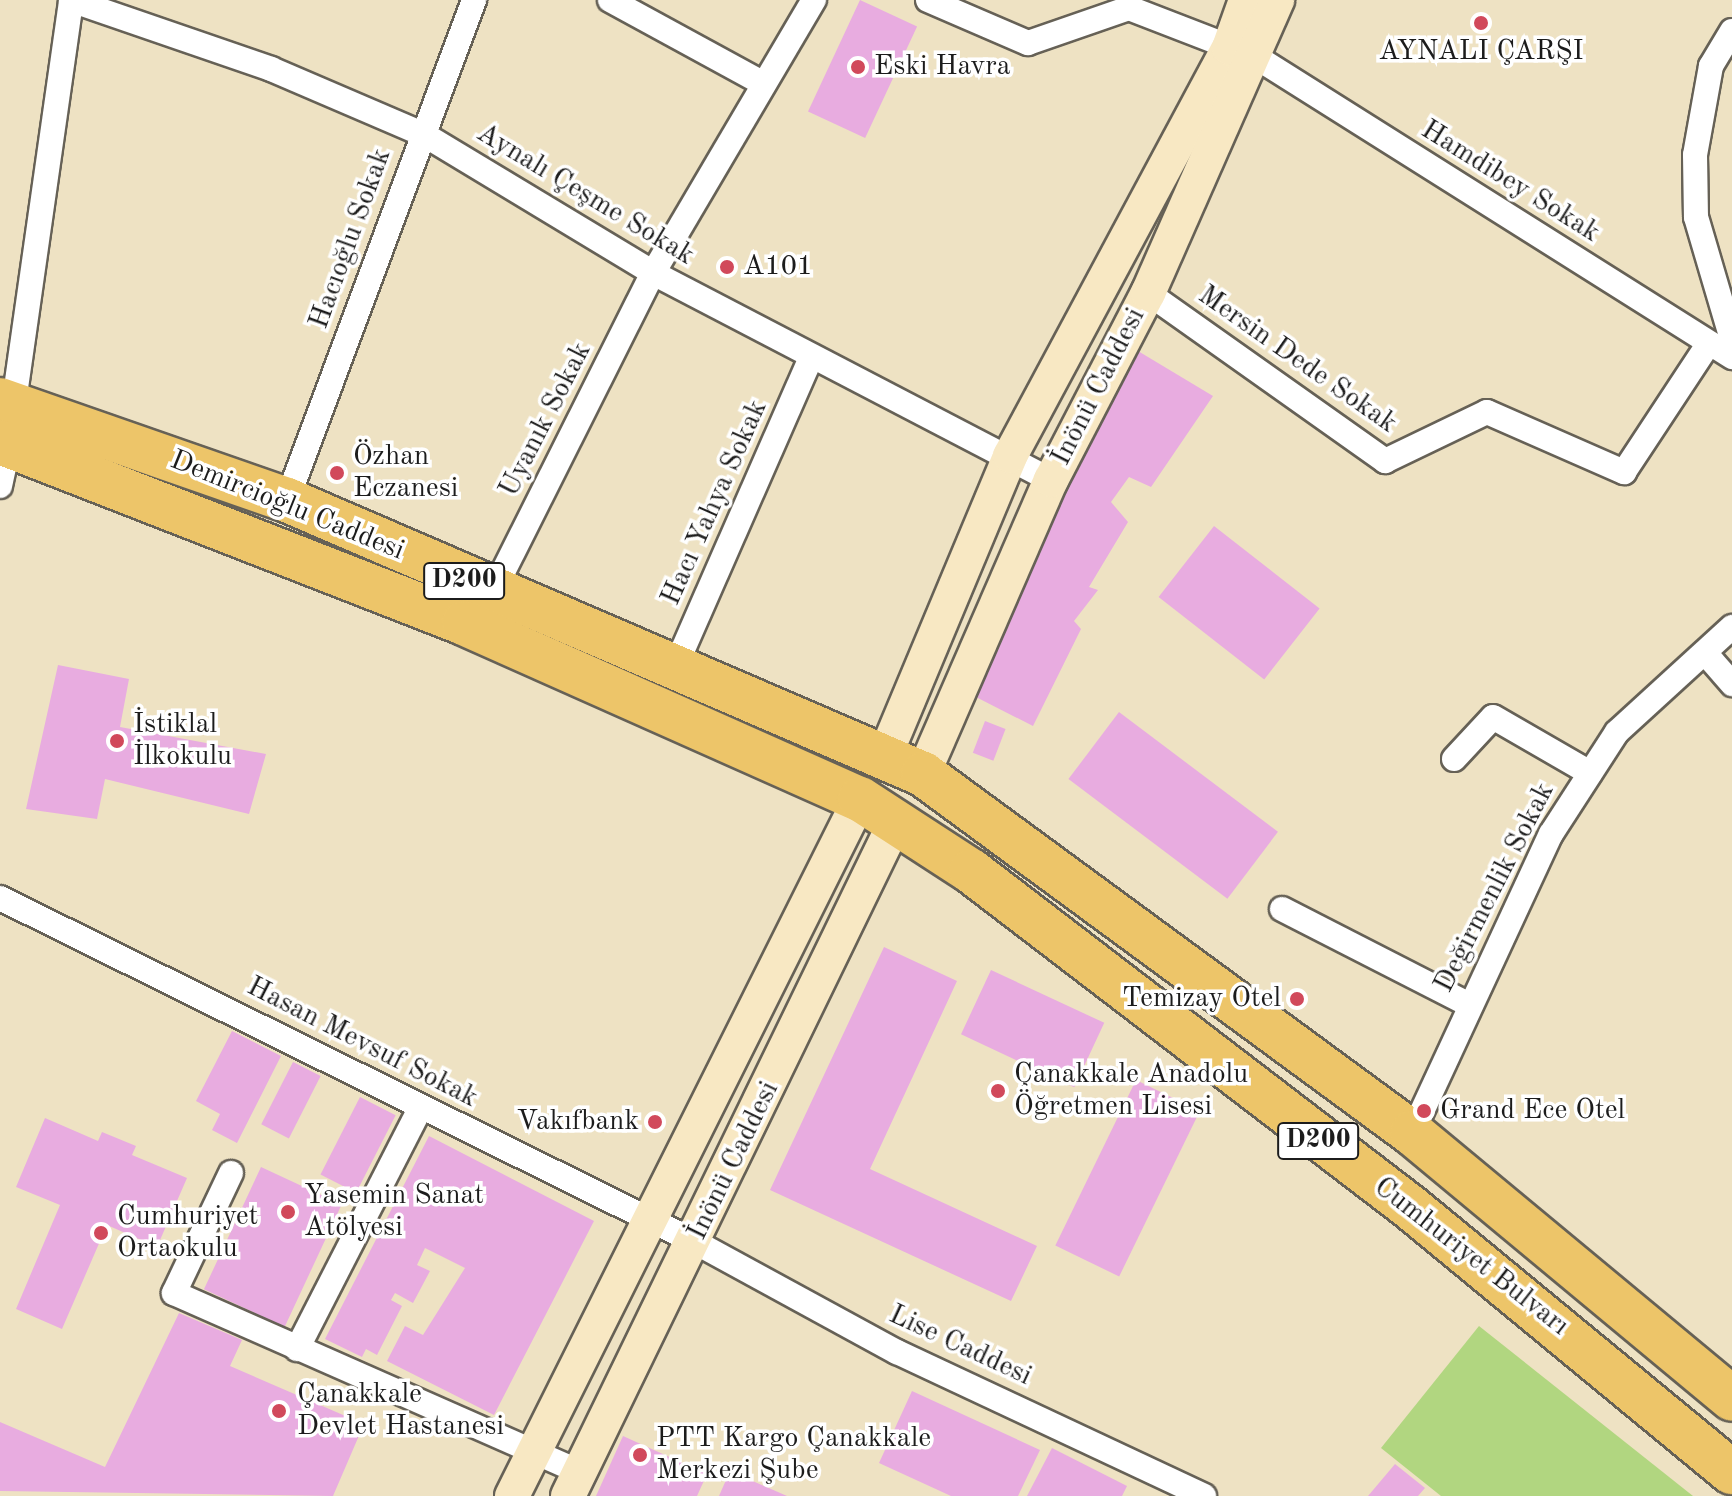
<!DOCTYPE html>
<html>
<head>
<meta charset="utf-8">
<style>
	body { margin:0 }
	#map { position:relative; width:1732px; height:1496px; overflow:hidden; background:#eee2c3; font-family:"Old Standard TT",serif }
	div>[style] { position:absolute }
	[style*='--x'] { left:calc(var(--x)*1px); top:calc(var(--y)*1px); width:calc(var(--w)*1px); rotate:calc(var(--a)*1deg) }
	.green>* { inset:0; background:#b1d680 }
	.building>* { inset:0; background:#e8ace0; transform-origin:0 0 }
	.roads { filter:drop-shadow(2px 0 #666156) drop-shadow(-2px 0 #666156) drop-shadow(0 2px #666156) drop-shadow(0 -2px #666156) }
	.street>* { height:24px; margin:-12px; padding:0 12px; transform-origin:12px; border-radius:12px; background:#fff }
	.secondary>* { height:34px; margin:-17px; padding:0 17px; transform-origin:17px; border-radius:17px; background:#f8e8c3 }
	.highway>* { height:44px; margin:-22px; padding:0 22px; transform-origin:22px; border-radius:22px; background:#edc569 }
	.dots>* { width:22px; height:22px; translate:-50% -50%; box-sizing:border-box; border:4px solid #fff; border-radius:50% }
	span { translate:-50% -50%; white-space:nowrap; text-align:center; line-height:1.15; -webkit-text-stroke:7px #fff; paint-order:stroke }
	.shield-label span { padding:2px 6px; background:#fff; border:2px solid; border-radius:6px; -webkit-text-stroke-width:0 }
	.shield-label { font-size:26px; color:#1c1c1c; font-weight:700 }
	.poi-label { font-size:28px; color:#1c1c1c }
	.left { translate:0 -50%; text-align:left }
	.right { translate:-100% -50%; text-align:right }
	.street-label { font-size:28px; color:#1c1c1c }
</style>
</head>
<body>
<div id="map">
	<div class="green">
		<div style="clip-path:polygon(1479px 1326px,1693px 1496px,1441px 1496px,1381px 1448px)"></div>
	</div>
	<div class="building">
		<div style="left:860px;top:0;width:63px;height:123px;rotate:25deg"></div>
		<div style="clip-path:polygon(1133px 348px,1213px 396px,1151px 487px,1129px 477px,1111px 502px,1128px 522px,1089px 587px,1098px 590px,1074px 621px,1081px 629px,1033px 726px,972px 695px)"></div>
		<div style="left:1214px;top:526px;width:134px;height:90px;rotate:38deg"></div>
		<div style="clip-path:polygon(58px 665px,129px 679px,120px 727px,266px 754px,249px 814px,105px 779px,97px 819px,26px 809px)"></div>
		<div style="left:1119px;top:712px;width:199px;height:84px;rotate:37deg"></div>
		<div style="left:985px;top:721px;width:22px;height:34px;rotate:21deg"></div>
		<div style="clip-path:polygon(884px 947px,957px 981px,870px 1169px,1037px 1246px,1011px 1301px,770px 1190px)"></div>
		<div style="left:991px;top:970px;width:125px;height:71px;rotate:25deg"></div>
		<div style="clip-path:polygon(232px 1031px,281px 1056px,237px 1143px,212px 1130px,220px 1114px,196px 1101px)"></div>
		<div style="left:293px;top:1062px;width:31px;height:70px;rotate:27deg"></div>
		<div style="left:1136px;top:1080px;width:71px;height:184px;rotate:26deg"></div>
		<div style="left:360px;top:1097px;width:40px;height:87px;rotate:27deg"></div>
		<div style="clip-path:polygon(45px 1118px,98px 1141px,102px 1132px,136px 1146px,132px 1155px,187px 1178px,157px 1247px,107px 1225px,62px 1329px,16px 1309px,60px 1205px,16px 1187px)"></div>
		<div style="clip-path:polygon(429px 1136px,594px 1221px,494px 1415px,387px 1361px,405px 1326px,423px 1335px,465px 1268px,425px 1248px,417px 1265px,430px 1271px,413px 1303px,395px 1293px,391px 1300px,402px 1306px,377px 1355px,366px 1349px,362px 1357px,325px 1339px)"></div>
		<div style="left:261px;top:1167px;width:89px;height:135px;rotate:25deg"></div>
		<div style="clip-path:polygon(179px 1313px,242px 1340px,230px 1366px,364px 1424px,333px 1496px,0 1491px,0 1422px,105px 1467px)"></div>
		<div style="clip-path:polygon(912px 1391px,1040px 1450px,1018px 1496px,951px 1496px,879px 1463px)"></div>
		<div style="clip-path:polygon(623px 1436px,707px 1474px,697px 1496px,596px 1496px)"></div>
		<div style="clip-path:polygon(1052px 1448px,1127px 1486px,1122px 1496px,1027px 1496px)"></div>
		<div style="clip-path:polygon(1395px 1464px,1425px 1488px,1418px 1496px,1368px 1496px)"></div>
		<div style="clip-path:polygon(730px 1471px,787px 1496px,719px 1496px)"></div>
	</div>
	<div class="roads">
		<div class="street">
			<div style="--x:71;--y:0;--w:212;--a:19"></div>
			<div style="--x:271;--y:69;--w:165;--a:23.2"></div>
			<div style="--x:423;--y:134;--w:269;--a:31.1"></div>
			<div style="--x:653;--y:273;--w:449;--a:27.5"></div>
			<div style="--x:610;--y:0;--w:175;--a:28.6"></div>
			<div style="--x:928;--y:0;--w:109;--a:23.3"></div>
			<div style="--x:1028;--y:43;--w:107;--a:-19.1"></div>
			<div style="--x:1129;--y:8;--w:136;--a:21.1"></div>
			<div style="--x:1256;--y:57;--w:563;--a:32.22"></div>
			<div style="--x:1732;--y:31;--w:41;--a:121"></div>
			<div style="--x:1711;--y:66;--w:90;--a:100.2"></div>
			<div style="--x:1695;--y:155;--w:62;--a:89.1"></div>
			<div style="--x:1696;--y:217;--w:127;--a:73.6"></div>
			<div style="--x:1148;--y:293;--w:291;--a:35.3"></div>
			<div style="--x:1385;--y:461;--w:113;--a:-25.7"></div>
			<div style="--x:1487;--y:412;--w:150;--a:23.7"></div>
			<div style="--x:1624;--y:472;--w:154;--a:-56.6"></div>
			<div style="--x:14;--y:402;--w:406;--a:-81.9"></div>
			<div style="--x:0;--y:486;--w:43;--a:-77.9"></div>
			<div style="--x:287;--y:500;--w:534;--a:-69.49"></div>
			<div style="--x:492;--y:594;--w:359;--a:-63.4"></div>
			<div style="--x:653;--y:273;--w:317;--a:-59.5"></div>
			<div style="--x:1706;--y:654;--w:40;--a:49"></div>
			<div style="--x:673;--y:672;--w:343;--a:-66.3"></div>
			<div style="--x:1454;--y:759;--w:57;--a:-47.1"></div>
			<div style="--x:1493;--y:717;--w:112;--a:30"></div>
			<div style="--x:0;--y:898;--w:775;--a:26.33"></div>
			<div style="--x:695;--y:1242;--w:230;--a:28.6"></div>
			<div style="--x:897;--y:1352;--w:339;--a:25.1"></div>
			<div style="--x:1282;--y:909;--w:209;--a:27.1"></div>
			<div style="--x:1412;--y:1133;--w:330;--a:-65.1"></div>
			<div style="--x:1551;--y:834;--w:121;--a:-57.1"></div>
			<div style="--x:1617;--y:732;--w:156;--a:-42.4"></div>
			<div style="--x:231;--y:1173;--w:133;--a:115.4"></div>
			<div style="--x:174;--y:1293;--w:443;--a:23.8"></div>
			<div style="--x:297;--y:1349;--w:272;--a:-62.9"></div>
		</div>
		<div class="secondary">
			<div style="--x:886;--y:753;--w:322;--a:-67.3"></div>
			<div style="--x:1010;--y:456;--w:463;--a:-61.8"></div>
			<div style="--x:1229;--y:48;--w:51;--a:-70.5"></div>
			<div style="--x:923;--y:774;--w:321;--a:-66.5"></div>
			<div style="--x:1051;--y:480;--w:211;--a:-62.6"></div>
			<div style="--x:1148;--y:293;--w:320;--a:-66.2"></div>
			<div style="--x:512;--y:1496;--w:779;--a:-63.47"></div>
			<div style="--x:568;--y:1496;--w:748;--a:-64.09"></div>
		</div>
		<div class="highway">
			<div style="--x:0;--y:400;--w:304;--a:19.2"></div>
			<div style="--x:287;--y:500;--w:693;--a:23.31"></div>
			<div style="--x:923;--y:774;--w:607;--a:36.28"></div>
			<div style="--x:1412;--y:1133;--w:416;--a:39.7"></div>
			<div style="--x:0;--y:442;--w:498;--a:21.3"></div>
			<div style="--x:464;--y:623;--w:433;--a:24"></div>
			<div style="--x:860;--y:799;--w:132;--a:33"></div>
			<div style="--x:971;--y:871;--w:553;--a:37.43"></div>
			<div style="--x:1410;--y:1207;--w:417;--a:39.5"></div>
		</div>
	</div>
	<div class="dots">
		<div style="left:1481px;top:23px;background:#d1495b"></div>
		<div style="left:858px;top:67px;background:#d1495b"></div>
		<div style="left:727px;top:267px;background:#d1495b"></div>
		<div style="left:337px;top:473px;background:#d1495b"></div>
		<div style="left:117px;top:741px;background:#d1495b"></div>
		<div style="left:1297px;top:999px;background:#d1495b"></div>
		<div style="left:998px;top:1091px;background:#d1495b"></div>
		<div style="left:1424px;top:1111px;background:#d1495b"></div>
		<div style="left:655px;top:1122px;background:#d1495b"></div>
		<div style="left:288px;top:1212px;background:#d1495b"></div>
		<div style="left:101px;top:1233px;background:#d1495b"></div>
		<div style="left:279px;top:1411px;background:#d1495b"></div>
		<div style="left:640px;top:1455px;background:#d1495b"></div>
	</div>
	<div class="shield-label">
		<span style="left:464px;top:581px">D200</span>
		<span style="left:1318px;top:1141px">D200</span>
	</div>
	<div class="poi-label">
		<span style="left:1481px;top:52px">AYNALI ÇARŞI</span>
		<span class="left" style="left:874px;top:67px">Eski Havra</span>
		<span class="left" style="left:743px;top:267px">A101</span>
		<span class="left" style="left:353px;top:473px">Özhan<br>Eczanesi</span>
		<span class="left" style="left:133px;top:741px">İstiklal<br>İlkokulu</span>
		<span class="right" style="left:1281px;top:999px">Temizay Otel</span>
		<span class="left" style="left:1014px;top:1091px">Çanakkale Anadolu<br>Öğretmen Lisesi</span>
		<span class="left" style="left:1440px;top:1111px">Grand Ece Otel</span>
		<span class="right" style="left:639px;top:1122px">Vakıfbank</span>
		<span class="left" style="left:304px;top:1212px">Yasemin Sanat<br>Atölyesi</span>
		<span class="left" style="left:117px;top:1233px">Cumhuriyet<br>Ortaokulu</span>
		<span class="left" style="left:297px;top:1411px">Çanakkale<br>Devlet Hastanesi</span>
		<span class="left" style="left:656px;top:1455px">PTT Kargo Çanakkale<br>Merkezi Şube</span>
	</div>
	<div class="street-label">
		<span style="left:1510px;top:182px;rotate:32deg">Hamdibey Sokak</span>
		<span style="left:585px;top:195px;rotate:31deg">Aynalı Çeşme Sokak</span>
		<span style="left:351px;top:239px;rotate:-70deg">Hacıoğlu Sokak</span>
		<span style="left:1297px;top:360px;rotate:35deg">Mersin Dede Sokak</span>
		<span style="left:1099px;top:387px;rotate:-63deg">İnönü Caddesi</span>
		<span style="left:546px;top:420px;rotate:-63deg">Uyanık Sokak</span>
		<span style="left:715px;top:503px;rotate:-66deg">Hacı Yahya Sokak</span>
		<span style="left:287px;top:506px;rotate:22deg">Demircioğlu Caddesi</span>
		<span style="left:1495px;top:888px;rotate:-63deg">Değirmenlik Sokak</span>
		<span style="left:362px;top:1043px;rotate:27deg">Hasan Mevsuf Sokak</span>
		<span style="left:734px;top:1161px;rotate:-64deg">İnönü Caddesi</span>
		<span style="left:1471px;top:1257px;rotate:38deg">Cumhuriyet Bulvarı</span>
		<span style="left:960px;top:1346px;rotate:25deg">Lise Caddesi</span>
	</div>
</div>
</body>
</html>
